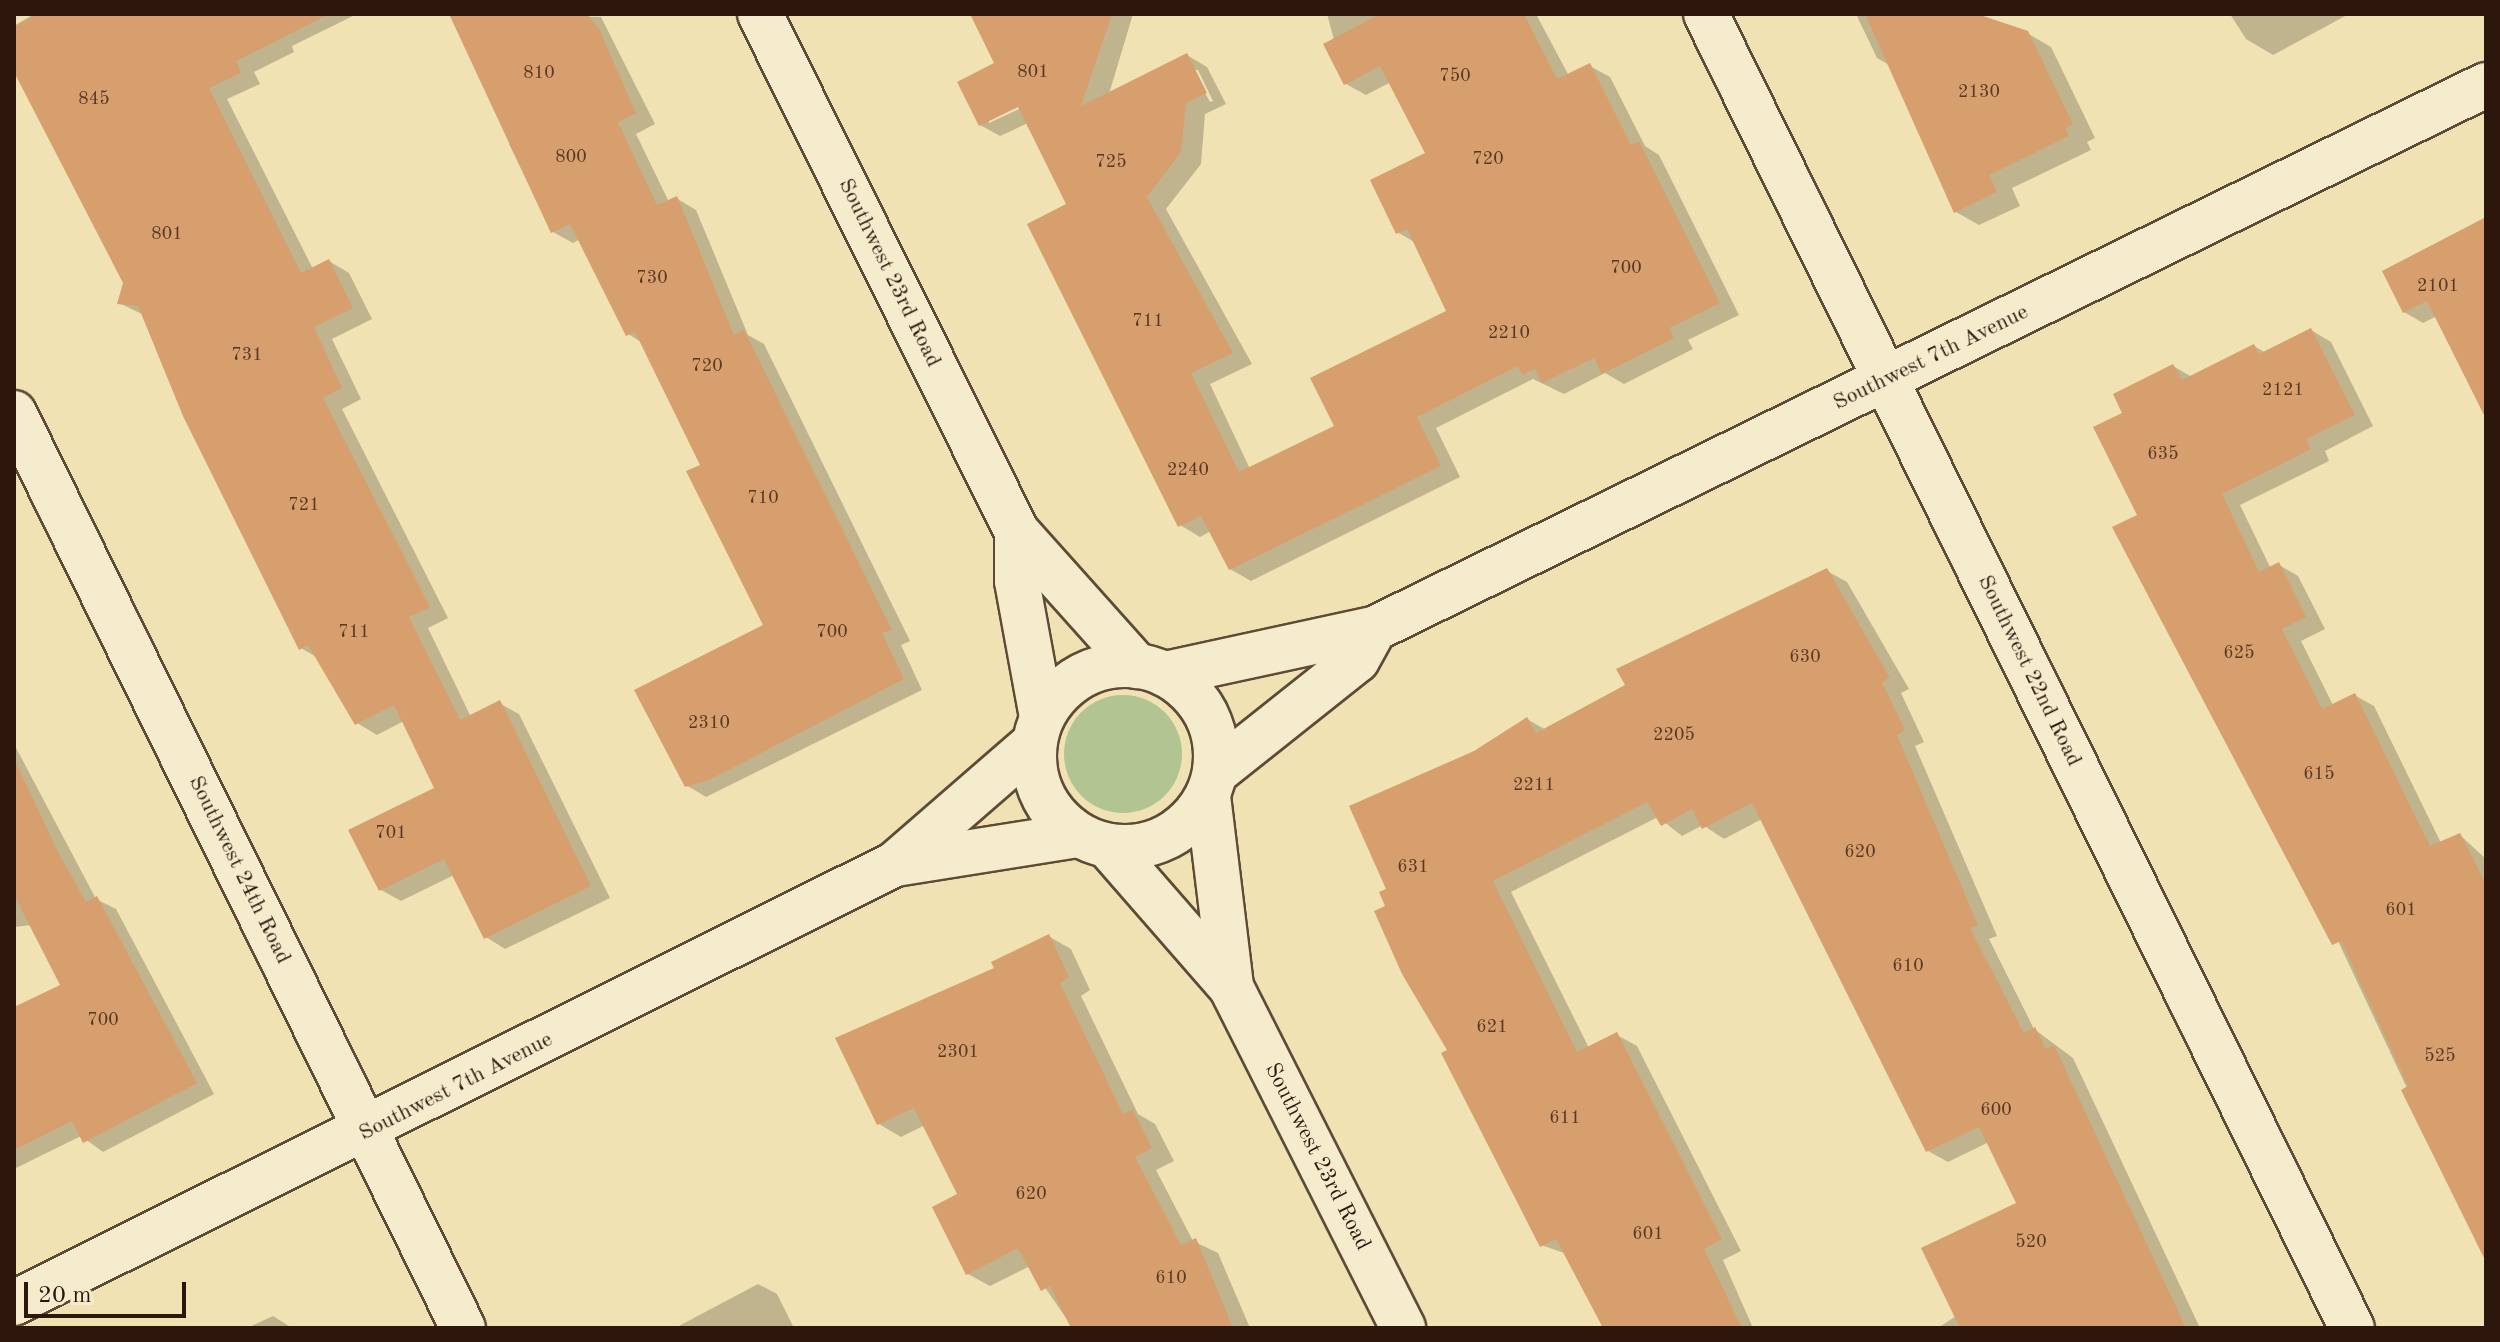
<!DOCTYPE html>
<html>
<head>
<meta charset="utf-8">
<style>
	body { margin:0 }
	#map { position:relative; width:2500px; height:1342px; overflow:hidden; background:#f0e2b3; font-family:"Old Standard TT",serif }
	div>[style] { position:absolute }
	[style*='--x'] { left:calc(var(--x)*1px); top:calc(var(--y)*1px); width:calc(var(--w)*1px); rotate:calc(var(--a)*1deg) }
	.green>* { inset:0; background:#b2c492 }
	.round { border-radius:50% }
	.shadow>* { inset:0; background:#0003 }
	.building>* { inset:0; background:#d79e6e }
	.roads { filter:drop-shadow(2px 0 #5e4a36) drop-shadow(-2px 0 #5e4a36) drop-shadow(0 2px #5e4a36) drop-shadow(0 -2px #5e4a36) }
	.minor>* { height:44px; margin:-22px; padding:0 22px; transform-origin:22px; border-radius:22px; background:#f5ecce }
	.minor>.ring { margin:-22px; padding:0; box-sizing:content-box; background:none; border:44px solid #f5ecce; border-radius:50% }
	span { translate:-50% -50%; white-space:nowrap; text-align:center; line-height:1.15; -webkit-text-stroke:6px #f5ecce; paint-order:stroke }
	.number-label { font-size:18px; color:#583925 }
	.number-label span { -webkit-text-stroke-width:0 }
	.street-label { font-size:22px; color:#2d170d }
	.frame { position:absolute; inset:0; border:16px solid #2d170d; pointer-events:none }
	.scale { position:absolute; left:24px; top:1282px; width:162px; height:36px; box-sizing:border-box; border:4px solid #2d170d; border-top:0; padding-left:10px; font-size:24px; line-height:28px; white-space:nowrap; color:#2d170d; -webkit-text-stroke:6px #f5ecce; paint-order:stroke }
</style>
</head>
<body>
<div id="map">
	<div class="green">
		<div class="round" style="left:1064px;top:695px;width:118px;height:118px"></div>
	</div>
	<div class="shadow">
		<div style="clip-path:polygon(34px 14px,357px 14px,292px 46px,294px 52px,254px 72px,260px 84px,227px 99px,313px 269px,329px 261px,349px 273px,372px 319px,332px 339px,361px 399px,342px 409px,448px 618px,428px 628px,471px 717px,499px 703px,519px 714px,610px 898px,505px 949px,486px 937px,454px 875px,401px 901px,381px 890px,437px 789px,404px 721px,377px 735px,357px 723px,318px 658px,301px 648px,144px 315px,119px 303px,125px 283px,14px 70px,14px 26px)"></div>
		<div style="clip-path:polygon(494px 14px,601px 17px,655px 124px,636px 134px,669px 202px,676px 198px,696px 210px,748px 335px,764px 344px,910px 641px,901px 645px,922px 690px,706px 797px,686px 785px,765px 626px,702px 466px,643px 343px,628px 334px,580px 239px,573px 243px,553px 232px,509px 144px,516px 140px)"></div>
		<div style="clip-path:polygon(evenodd,973px 14px,1133px 14px,1109px 94px,1187px 55px,1207px 67px,1226px 104px,1205px 114px,1201px 164px,1166px 209px,1252px 364px,1210px 384px,1250px 469px,1336px 426px,1448px 312px,1416px 243px,1397px 232px,1428px 154px,1391px 82px,1366px 95px,1346px 84px,1327px 14px,1536px 14px,1569px 76px,1590px 66px,1610px 77px,1645px 146px,1659px 155px,1739px 315px,1688px 340px,1693px 349px,1624px 384px,1605px 373px,1564px 394px,1533px 379px,1436px 428px,1460px 477px,1251px 581px,1230px 569px,1211px 531px,1200px 537px,1180px 525px,1068px 205px,1028px 123px,1000px 136px,980px 125px,997px 64px,973px 14px,1193px 70px,1198px 70px,1213px 101px,1210px 102px,1193px 70px,973px 14px,1026px 101px,1028px 105px,989px 123px,989px 119px,1026px 101px)"></div>
		<div style="clip-path:polygon(1856px 14px,1970px 14px,2027px 33px,2051px 47px,2095px 138px,2087px 142px,2091px 150px,2012px 188px,2020px 206px,1979px 225px,1956px 212px,1891px 66px,1877px 58px)"></div>
		<div style="clip-path:polygon(2230px 14px,2349px 14px,2273px 55px,2246px 39px)"></div>
		<div style="clip-path:polygon(2486px 220px,2486px 412px,2437px 316px,2423px 323px,2404px 312px)"></div>
		<div style="clip-path:polygon(2311px 330px,2331px 342px,2373px 426px,2325px 451px,2329px 461px,2240px 505px,2271px 569px,2279px 565px,2298px 576px,2325px 629px,2301px 641px,2333px 705px,2354px 695px,2374px 706px,2441px 843px,2460px 835px,2486px 859px,2486px 1257px,2139px 516px,2124px 413px,2173px 366px,2192px 377px,2254px 346px,2266px 353px)"></div>
		<div style="clip-path:polygon(1827px 571px,1847px 582px,1909px 689px,1901px 693px,1924px 742px,1915px 746px,1997px 936px,1989px 939px,2034px 1029px,2073px 1058px,2200px 1328px,1938px 1328px,1956px 1316px,2019px 1204px,1989px 1142px,1948px 1162px,1928px 1151px,1762px 819px,1724px 839px,1703px 825px,1682px 836px,1658px 817px,1511px 892px,1589px 1048px,1617px 1035px,1637px 1046px,1741px 1251px,1723px 1260px,1753px 1328px,1607px 1328px,1567px 1254px,1541px 1245px,1388px 907px,1389px 890px,1475px 753px,1527px 719px,1546px 730px)"></div>
		<div style="clip-path:polygon(14px 744px,96px 899px,116px 909px,214px 1094px,103px 1152px,81px 1136px,14px 1169px,14px 1052px,63px 986px,32px 925px,14px 927px)"></div>
		<div style="clip-path:polygon(1048px 936px,1071px 949px,1090px 990px,1081px 996px,1138px 1114px,1155px 1124px,1174px 1161px,1156px 1170px,1193px 1241px,1218px 1253px,1250px 1328px,1073px 1328px,1030px 1266px,990px 1286px,968px 1274px,960px 1195px,925px 1125px,901px 1137px,879px 1124px,996px 969px)"></div>
		<div style="clip-path:polygon(758px 1284px,777px 1294px,794px 1328px,675px 1328px)"></div>
		<div style="clip-path:polygon(273px 1316px,292px 1328px,247px 1328px)"></div>
	</div>
	<div class="building">
		<div style="clip-path:polygon(38px 14px,329px 14px,236px 61px,241px 73px,209px 88px,301px 273px,329px 259px,353px 308px,314px 327px,342px 388px,323px 398px,430px 607px,409px 617px,460px 720px,500px 700px,591px 886px,484px 939px,444px 859px,379px 891px,348px 830px,434px 788px,394px 705px,355px 725px,308px 645px,299px 650px,183px 416px,138px 306px,117px 304px,123px 283px,14px 72px,14px 26px)"></div>
		<div style="clip-path:polygon(449px 14px,587px 14px,599px 29px,636px 113px,618px 122px,657px 205px,677px 196px,734px 335px,744px 330px,892px 630px,882px 633px,904px 679px,709px 780px,685px 787px,634px 690px,763px 625px,686px 471px,700px 465px,635px 332px,626px 336px,570px 224px,551px 233px)"></div>
		<div style="clip-path:polygon(970px 14px,1112px 14px,1081px 106px,1187px 53px,1207px 93px,1186px 103px,1181px 152px,1147px 197px,1233px 353px,1191px 373px,1239px 472px,1334px 426px,1310px 378px,1446px 311px,1407px 229px,1396px 234px,1370px 180px,1425px 153px,1380px 66px,1344px 85px,1323px 44px,1380px 14px,1524px 14px,1557px 79px,1590px 63px,1631px 145px,1639px 141px,1720px 303px,1669px 328px,1674px 338px,1602px 374px,1594px 358px,1542px 383px,1535px 369px,1522px 375px,1518px 366px,1417px 417px,1441px 466px,1229px 570px,1201px 516px,1178px 527px,1027px 224px,1066px 204px,1018px 107px,979px 126px,957px 82px,994px 63px)"></div>
		<div style="clip-path:polygon(1865px 14px,1977px 14px,2028px 31px,2073px 124px,2065px 128px,2069px 136px,1989px 175px,1997px 192px,1954px 213px)"></div>
		<div style="clip-path:polygon(2486px 217px,2486px 419px,2427px 301px,2403px 313px,2382px 271px)"></div>
		<div style="clip-path:polygon(2311px 328px,2355px 415px,2306px 439px,2311px 449px,2222px 494px,2259px 572px,2279px 562px,2306px 617px,2282px 629px,2322px 709px,2355px 693px,2430px 846px,2460px 833px,2486px 884px,2486px 1262px,2401px 1090px,2408px 1086px,2341px 941px,2332px 945px,2112px 527px,2137px 515px,2093px 427px,2122px 413px,2113px 394px,2173px 364px,2182px 380px,2254px 344px,2259px 354px)"></div>
		<div style="clip-path:polygon(1827px 568px,1890px 678px,1882px 682px,1905px 730px,1897px 735px,1978px 925px,1970px 928px,2024px 1033px,2035px 1027px,2046px 1049px,2054px 1045px,2186px 1328px,1960px 1328px,1921px 1248px,2016px 1203px,1979px 1127px,1926px 1152px,1752px 803px,1702px 829px,1692px 809px,1661px 826px,1647px 802px,1493px 881px,1577px 1052px,1617px 1032px,1722px 1239px,1704px 1249px,1742px 1328px,1603px 1328px,1556px 1239px,1540px 1247px,1441px 1053px,1447px 1050px,1402px 974px,1374px 911px,1385px 906px,1379px 892px,1386px 889px,1349px 806px,1474px 751px,1527px 717px,1536px 733px,1625px 685px,1616px 669px)"></div>
		<div style="clip-path:polygon(14px 758px,58px 852px,86px 902px,97px 896px,197px 1083px,83px 1143px,72px 1121px,14px 1150px,14px 1007px,60px 985px,14px 895px)"></div>
		<div style="clip-path:polygon(1049px 934px,1069px 977px,1060px 983px,1123px 1114px,1133px 1109px,1152px 1148px,1135px 1157px,1181px 1245px,1196px 1238px,1233px 1328px,1071px 1328px,1050px 1286px,1041px 1291px,1018px 1248px,966px 1275px,932px 1207px,957px 1194px,914px 1108px,877px 1125px,835px 1038px,994px 968px,991px 962px)"></div>
	</div>
	<div class="roads">
		<div class="minor">
			<div style="--x:760;--y:14;--w:578;--a:63.61"></div>
			<div style="--x:1017;--y:532;--w:180;--a:48.2"></div>
			<div style="--x:1706;--y:14;--w:1464;--a:63.82"></div>
			<div style="--x:14;--y:413;--w:1019;--a:63.86"></div>
			<div style="--x:1017;--y:532;--w:49;--a:90"></div>
			<div style="--x:1017;--y:581;--w:138;--a:79.6"></div>
			<div class="ring" style="left:1034px;top:665px;width:138px;height:138px"></div>
			<div style="--x:1165;--y:674;--w:214;--a:-12.2"></div>
			<div style="--x:1374;--y:629;--w:1238;--a:-26.07"></div>
			<div style="--x:1216;--y:772;--w:180;--a:-38.5"></div>
			<div style="--x:1357;--y:660;--w:35;--a:-61"></div>
			<div style="--x:1208;--y:796;--w:192;--a:83.1"></div>
			<div style="--x:1108;--y:846;--w:187;--a:48.9"></div>
			<div style="--x:1231;--y:987;--w:382;--a:63.2"></div>
			<div style="--x:895;--y:864;--w:185;--a:-9"></div>
			<div style="--x:14;--y:1303;--w:984;--a:-26.49"></div>
			<div style="--x:895;--y:864;--w:183;--a:-41"></div>
		</div>
	</div>
	<div class="number-label">
		<span style="left:1033px;top:72px">801</span>
		<span style="left:539px;top:73px">810</span>
		<span style="left:1455px;top:76px">750</span>
		<span style="left:1979px;top:92px">2130</span>
		<span style="left:94px;top:99px">845</span>
		<span style="left:571px;top:157px">800</span>
		<span style="left:1488px;top:159px">720</span>
		<span style="left:1111px;top:162px">725</span>
		<span style="left:167px;top:234px">801</span>
		<span style="left:1626px;top:268px">700</span>
		<span style="left:652px;top:278px">730</span>
		<span style="left:2438px;top:286px">2101</span>
		<span style="left:1148px;top:321px">711</span>
		<span style="left:1509px;top:333px">2210</span>
		<span style="left:247px;top:355px">731</span>
		<span style="left:707px;top:366px">720</span>
		<span style="left:2283px;top:390px">2121</span>
		<span style="left:2163px;top:454px">635</span>
		<span style="left:1188px;top:470px">2240</span>
		<span style="left:763px;top:498px">710</span>
		<span style="left:304px;top:505px">721</span>
		<span style="left:354px;top:632px">711</span>
		<span style="left:832px;top:632px">700</span>
		<span style="left:2239px;top:653px">625</span>
		<span style="left:1805px;top:657px">630</span>
		<span style="left:709px;top:723px">2310</span>
		<span style="left:1674px;top:735px">2205</span>
		<span style="left:2319px;top:774px">615</span>
		<span style="left:1534px;top:785px">2211</span>
		<span style="left:391px;top:833px">701</span>
		<span style="left:1860px;top:852px">620</span>
		<span style="left:1413px;top:867px">631</span>
		<span style="left:2401px;top:910px">601</span>
		<span style="left:1908px;top:966px">610</span>
		<span style="left:103px;top:1020px">700</span>
		<span style="left:1492px;top:1027px">621</span>
		<span style="left:958px;top:1052px">2301</span>
		<span style="left:2440px;top:1056px">525</span>
		<span style="left:1996px;top:1110px">600</span>
		<span style="left:1565px;top:1118px">611</span>
		<span style="left:1031px;top:1194px">620</span>
		<span style="left:1648px;top:1234px">601</span>
		<span style="left:2031px;top:1242px">520</span>
		<span style="left:1171px;top:1278px">610</span>
	</div>
	<div class="street-label">
		<span style="left:889px;top:273px;rotate:64deg">Southwest 23rd Road</span>
		<span style="left:1931px;top:358px;rotate:-26deg">Southwest 7th Avenue</span>
		<span style="left:2029px;top:671px;rotate:64deg">Southwest 22nd Road</span>
		<span style="left:239px;top:870px;rotate:64deg">Southwest 24th Road</span>
		<span style="left:456px;top:1087px;rotate:-27deg">Southwest 7th Avenue</span>
		<span style="left:1317px;top:1157px;rotate:63deg">Southwest 23rd Road</span>
	</div>
	<div class="frame"></div>
	<div class="scale">20 m</div>
</div>
</body>
</html>
